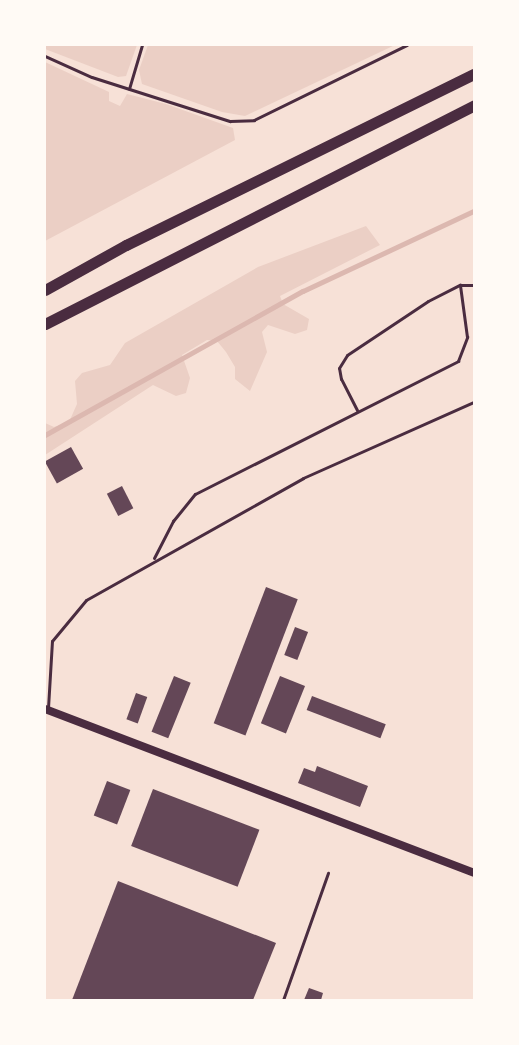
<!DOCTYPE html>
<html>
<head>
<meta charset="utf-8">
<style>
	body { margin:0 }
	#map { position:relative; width:519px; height:1045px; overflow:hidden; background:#f7e1d7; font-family:"Alegreya Sans",sans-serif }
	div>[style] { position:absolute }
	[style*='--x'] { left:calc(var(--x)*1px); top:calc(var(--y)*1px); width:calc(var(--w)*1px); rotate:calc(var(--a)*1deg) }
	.green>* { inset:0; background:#ebcfc5 }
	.stream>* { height:4.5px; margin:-2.25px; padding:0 2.25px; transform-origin:2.25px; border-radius:2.25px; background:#dcb8b0 }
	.building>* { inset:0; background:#644757; transform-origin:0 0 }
	.path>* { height:2.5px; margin:-1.25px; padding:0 1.25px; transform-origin:1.25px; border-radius:1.25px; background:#4a2c40 }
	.service>* { height:3px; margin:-1.5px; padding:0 1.5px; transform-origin:1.5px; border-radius:1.5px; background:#4a2c40 }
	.tertiary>* { height:8px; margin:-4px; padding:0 4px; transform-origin:4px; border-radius:4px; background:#4a2c40 }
	.motorway>* { height:11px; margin:-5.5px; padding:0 5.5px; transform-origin:5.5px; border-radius:5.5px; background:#4a2c40 }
	span { translate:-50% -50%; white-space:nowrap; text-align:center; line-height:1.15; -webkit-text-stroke:4.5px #fffaf5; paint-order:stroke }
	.frame { position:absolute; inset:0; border:46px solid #fffaf5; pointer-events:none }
</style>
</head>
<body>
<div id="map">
	<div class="green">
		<div style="clip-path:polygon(45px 45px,137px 45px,126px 76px,118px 77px,45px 49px)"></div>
		<div style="clip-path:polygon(148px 45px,395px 45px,245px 116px,222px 112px,142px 84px,139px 70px)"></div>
		<div style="clip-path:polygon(45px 62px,109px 92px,109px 101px,120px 106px,127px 94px,166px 104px,233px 128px,235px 140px,45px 241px)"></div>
		<div style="clip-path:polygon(366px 226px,380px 245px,280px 296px,283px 304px,309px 319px,307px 330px,295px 334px,268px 325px,262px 332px,267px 352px,250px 391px,235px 379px,235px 367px,226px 352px,217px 341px,207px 340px,182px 355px,190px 378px,186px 393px,176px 396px,153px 385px,45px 455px,45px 423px,54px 427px,69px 422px,77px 404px,75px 381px,82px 373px,110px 365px,125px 343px,258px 267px)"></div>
	</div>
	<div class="stream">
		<div style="--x:45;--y:435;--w:295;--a:-29.2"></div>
		<div style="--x:303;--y:291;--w:189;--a:-25.1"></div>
	</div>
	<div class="building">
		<div style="left:71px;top:447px;width:25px;height:30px;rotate:61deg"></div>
		<div style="left:122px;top:486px;width:25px;height:17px;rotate:63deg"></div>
		<div style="left:266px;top:587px;width:34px;height:146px;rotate:21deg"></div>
		<div style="left:295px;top:627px;width:14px;height:30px;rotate:21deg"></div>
		<div style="left:174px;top:676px;width:18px;height:60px;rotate:22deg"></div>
		<div style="left:280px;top:676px;width:27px;height:51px;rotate:22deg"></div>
		<div style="left:136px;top:693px;width:12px;height:28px;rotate:20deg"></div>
		<div style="left:312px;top:696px;width:79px;height:15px;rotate:21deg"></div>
		<div style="clip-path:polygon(317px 766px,368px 786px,360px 807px,298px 783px,304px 768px,315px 772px)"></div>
		<div style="left:107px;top:781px;width:25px;height:37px;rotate:21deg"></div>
		<div style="left:153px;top:789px;width:114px;height:61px;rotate:21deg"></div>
		<div style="clip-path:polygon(118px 881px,276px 943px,253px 1000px,72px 1000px)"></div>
		<div style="clip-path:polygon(309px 988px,323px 993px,321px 1000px,304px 1000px)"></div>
	</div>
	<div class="path">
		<div style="--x:45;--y:56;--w:51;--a:24.1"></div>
		<div style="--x:92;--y:77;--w:145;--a:17.7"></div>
		<div style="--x:230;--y:121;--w:24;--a:-2"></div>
		<div style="--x:254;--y:120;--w:170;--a:-26.1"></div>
		<div style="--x:129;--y:89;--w:46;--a:-73.5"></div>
	</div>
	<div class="service">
		<div style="--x:357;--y:410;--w:35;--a:-117"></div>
		<div style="--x:341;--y:379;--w:11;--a:-100"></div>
		<div style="--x:339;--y:368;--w:15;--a:-58"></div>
		<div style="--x:347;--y:355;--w:97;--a:-33.7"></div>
		<div style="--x:428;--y:301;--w:36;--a:-27"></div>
		<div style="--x:460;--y:285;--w:14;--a:0"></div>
		<div style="--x:154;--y:558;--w:42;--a:-62.8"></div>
		<div style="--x:173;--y:521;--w:35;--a:-51"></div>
		<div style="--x:195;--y:494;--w:295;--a:-26.8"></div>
		<div style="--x:458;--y:361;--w:26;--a:-69"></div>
		<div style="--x:467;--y:337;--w:52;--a:-97.7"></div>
		<div style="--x:48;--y:708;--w:67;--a:-86.6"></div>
		<div style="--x:52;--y:641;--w:53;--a:-50.3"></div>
		<div style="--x:86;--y:600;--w:249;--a:-29.3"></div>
		<div style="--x:303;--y:478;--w:187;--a:-24"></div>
		<div style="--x:283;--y:1000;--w:135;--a:-70.5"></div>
	</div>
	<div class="tertiary">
		<div style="--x:45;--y:709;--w:459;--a:20.9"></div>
	</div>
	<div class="motorway">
		<div style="--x:45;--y:290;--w:93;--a:-29.1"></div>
		<div style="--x:126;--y:245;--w:388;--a:-26.2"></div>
		<div style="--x:45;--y:324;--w:482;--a:-27"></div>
	</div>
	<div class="frame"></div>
</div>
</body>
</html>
